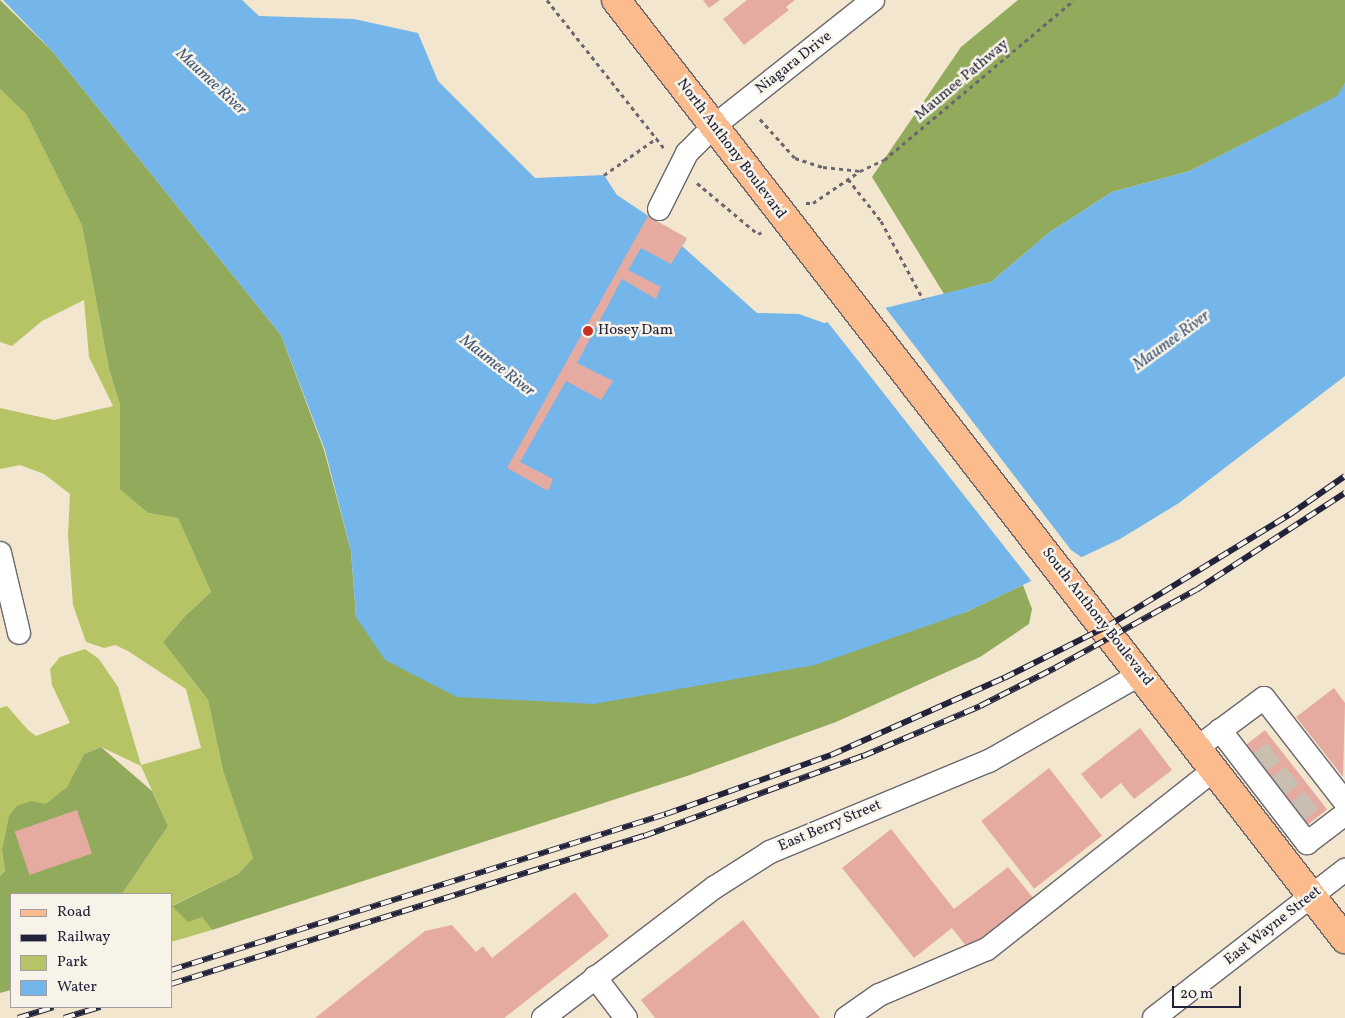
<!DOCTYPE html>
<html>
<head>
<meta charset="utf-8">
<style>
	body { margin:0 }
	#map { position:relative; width:1345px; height:1018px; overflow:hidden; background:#f3e6ce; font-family:Vollkorn,serif }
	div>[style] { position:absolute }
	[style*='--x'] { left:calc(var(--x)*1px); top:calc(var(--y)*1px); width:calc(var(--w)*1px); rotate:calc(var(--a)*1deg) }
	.green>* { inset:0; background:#b7c466 }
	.forest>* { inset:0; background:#91aa5b }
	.water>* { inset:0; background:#74b6e9 }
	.pier>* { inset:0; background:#f3e6ce }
	.building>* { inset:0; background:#e6aba0; transform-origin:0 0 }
	.minor-tunnel>* { height:22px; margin-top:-11px; transform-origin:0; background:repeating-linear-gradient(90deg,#c9bfb1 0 22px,transparent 0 33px) }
	.path>* { height:3px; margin-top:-1.5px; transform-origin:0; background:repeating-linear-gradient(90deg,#6b676e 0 4px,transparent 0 8px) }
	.roads { filter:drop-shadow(1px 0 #6b676e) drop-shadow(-1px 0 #6b676e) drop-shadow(0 1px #6b676e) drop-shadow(0 -1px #6b676e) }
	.minor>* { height:22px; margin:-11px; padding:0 11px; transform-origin:11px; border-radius:11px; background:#fff }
	.major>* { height:28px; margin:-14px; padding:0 14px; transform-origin:14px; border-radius:14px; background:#fbbb8c }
	.rail>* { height:5.5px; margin-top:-2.75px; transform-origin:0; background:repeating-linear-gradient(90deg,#f7f3e8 0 11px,#22223b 0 22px); box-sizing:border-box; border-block:1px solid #22223b }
	.dots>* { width:14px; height:14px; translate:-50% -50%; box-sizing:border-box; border:2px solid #f7f3e8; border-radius:50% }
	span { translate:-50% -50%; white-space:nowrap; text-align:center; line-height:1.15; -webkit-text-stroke:5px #f7f3e8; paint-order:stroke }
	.street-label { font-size:15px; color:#22223b }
	.poi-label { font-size:15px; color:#22223b }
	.left { translate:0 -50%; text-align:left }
	.water-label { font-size:16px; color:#3f5678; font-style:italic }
	.legend { position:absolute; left:10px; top:893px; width:162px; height:115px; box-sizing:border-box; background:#f7f3e8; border:1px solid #a29fa3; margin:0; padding:6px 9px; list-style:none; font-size:15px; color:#22223b }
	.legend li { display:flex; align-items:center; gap:10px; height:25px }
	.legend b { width:25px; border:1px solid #a29fa3 }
	.scale { position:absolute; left:1172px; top:986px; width:69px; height:22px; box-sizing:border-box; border:2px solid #22223b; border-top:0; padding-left:6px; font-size:15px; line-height:18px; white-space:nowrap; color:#22223b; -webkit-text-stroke:4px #f7f3e8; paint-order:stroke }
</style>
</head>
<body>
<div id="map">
	<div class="green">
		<div style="clip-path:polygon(0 89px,26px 114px,82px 226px,109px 369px,120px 405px,121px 489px,148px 513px,178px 518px,211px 592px,185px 616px,163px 642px,208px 700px,223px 771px,253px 858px,238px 874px,173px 905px,188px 921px,202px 917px,212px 930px,171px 942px,171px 894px,122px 894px,168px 826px,141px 766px,101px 747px,84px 754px,67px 787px,2px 851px,5px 871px,0 876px,0 708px,7px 706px,28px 730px,36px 736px,70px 723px,52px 685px,50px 669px,60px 657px,85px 649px,99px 659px,118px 687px,141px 765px,201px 748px,186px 689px,128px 651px,115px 645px,104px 648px,86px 642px,73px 605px,68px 535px,70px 494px,44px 474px,20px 465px,0 469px,0 408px,54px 420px,113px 406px,89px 357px,84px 300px,42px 321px,12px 346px,0 342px)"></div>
	</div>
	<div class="forest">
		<div style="clip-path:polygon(0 0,53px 52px,281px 335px,324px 450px,351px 551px,356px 617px,964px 613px,1023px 585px,1032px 609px,1029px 624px,980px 657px,836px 722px,690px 775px,212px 930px,202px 917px,188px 922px,172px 906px,238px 874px,253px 858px,223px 771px,208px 700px,163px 642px,185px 616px,211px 592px,178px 518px,148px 513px,120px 489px,120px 405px,109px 369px,82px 226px,26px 114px,0 89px)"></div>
		<div style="clip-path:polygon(1018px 0,1345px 0,1345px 83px,1338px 96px,1190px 171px,1112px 192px,1050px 232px,991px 282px,944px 294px,872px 177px,961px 47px)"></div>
		<div style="clip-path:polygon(101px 747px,152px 791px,168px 826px,122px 894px,11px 894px,11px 990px,0 993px,0 876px,5px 871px,2px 851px,9px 816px,17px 806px,31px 801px,46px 804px,67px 787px,84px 754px)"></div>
	</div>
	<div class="water">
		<div style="clip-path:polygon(3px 0,242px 0,259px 16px,354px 19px,418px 33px,438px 81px,535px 178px,604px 175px,617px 195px,686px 241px,682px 246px,757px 313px,799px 314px,824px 323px,991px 282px,1050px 232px,1112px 192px,1190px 171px,1337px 96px,1345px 83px,1345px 376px,1179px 503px,1120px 539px,964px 613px,815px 665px,594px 704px,457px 697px,385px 660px,356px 617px,351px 551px,325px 450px,281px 335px,53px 52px)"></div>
	</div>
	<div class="pier">
		<div style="clip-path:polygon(884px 306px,1071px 550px,1084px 559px,1033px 583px,826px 320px)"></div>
	</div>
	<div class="building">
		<div style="clip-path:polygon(703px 0,720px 0,709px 8px)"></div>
		<div style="clip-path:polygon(747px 0,795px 0,786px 7px,789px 10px,744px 45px,723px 19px)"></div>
		<div style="clip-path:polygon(648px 216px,687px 238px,671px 264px,641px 248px,628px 270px,661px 287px,656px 299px,622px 279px,577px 363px,613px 381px,601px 400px,566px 381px,520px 462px,553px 479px,548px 491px,507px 468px)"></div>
		<div style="clip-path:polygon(1334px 688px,1345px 703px,1343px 777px,1296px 717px)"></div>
		<div style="clip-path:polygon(1140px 728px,1172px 770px,1134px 799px,1121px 783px,1101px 799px,1081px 774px)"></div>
		<div style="left:1265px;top:730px;width:101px;height:28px;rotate:52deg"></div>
		<div style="left:1049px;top:768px;width:86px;height:86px;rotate:52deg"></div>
		<div style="left:77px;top:810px;width:46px;height:66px;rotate:71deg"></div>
		<div style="clip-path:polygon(891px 829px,954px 909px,1008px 867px,1034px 899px,970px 951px,952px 928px,914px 958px,842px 868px)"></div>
		<div style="clip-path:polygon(575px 892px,609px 936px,504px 1018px,315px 1018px,425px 931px,452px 925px,476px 952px,483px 946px,492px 958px)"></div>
		<div style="clip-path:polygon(743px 920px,820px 1018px,655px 1018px,641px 1000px)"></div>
	</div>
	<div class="minor-tunnel">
		<div style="--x:1256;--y:765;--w:29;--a:-36"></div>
		<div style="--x:1275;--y:789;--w:28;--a:-38"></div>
		<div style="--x:1294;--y:814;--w:28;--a:-39"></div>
	</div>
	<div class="path">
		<div style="--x:547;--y:0;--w:189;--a:51.7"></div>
		<div style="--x:760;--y:119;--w:52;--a:48.1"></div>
		<div style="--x:795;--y:158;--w:29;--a:18"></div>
		<div style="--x:823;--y:167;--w:37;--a:6"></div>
		<div style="--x:604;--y:175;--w:65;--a:-34.9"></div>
		<div style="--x:848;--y:179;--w:53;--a:51.8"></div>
		<div style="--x:881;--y:221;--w:89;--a:61.7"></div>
		<div style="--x:697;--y:183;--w:80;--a:39.9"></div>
		<div style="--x:758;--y:234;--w:7;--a:-27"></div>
		<div style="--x:806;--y:203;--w:7;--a:0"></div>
		<div style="--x:813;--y:203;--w:57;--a:-34.2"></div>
		<div style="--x:860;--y:171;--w:26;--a:-25"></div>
		<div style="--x:884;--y:160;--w:248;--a:-40.1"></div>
	</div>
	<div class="roads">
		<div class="minor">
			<div style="--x:659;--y:209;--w:63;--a:-63.4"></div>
			<div style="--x:687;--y:153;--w:38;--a:-45"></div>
			<div style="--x:714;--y:126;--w:203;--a:-38.4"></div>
			<div style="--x:0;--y:553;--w:82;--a:76.6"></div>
			<div style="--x:1220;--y:730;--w:143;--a:52.4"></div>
			<div style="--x:1307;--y:843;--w:48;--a:-37.3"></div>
			<div style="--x:1198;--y:747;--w:82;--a:-36.6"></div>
			<div style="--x:1264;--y:698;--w:132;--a:52.1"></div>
			<div style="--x:595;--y:977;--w:51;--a:52.9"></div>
			<div style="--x:543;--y:1018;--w:216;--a:-37.3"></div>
			<div style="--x:715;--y:887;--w:65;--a:-32.5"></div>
			<div style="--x:770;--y:852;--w:237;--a:-22.6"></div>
			<div style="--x:989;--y:761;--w:175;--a:-29.8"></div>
			<div style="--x:846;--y:1018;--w:40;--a:-34.9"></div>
			<div style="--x:879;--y:995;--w:117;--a:-23.1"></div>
			<div style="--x:987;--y:949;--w:289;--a:-38.3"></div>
			<div style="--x:1154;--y:1018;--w:242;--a:-37.8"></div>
		</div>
		<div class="major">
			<div style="--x:616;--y:0;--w:1189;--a:52.18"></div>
		</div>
	</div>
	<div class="rail">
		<div style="--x:171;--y:970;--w:519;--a:-17.49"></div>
		<div style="--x:666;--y:814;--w:175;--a:-19.7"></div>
		<div style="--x:831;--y:755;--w:189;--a:-24"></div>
		<div style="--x:1004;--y:678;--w:114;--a:-26.6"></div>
		<div style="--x:1106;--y:627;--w:215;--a:-31.5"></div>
		<div style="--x:1289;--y:515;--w:68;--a:-34.9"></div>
		<div style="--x:171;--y:984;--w:496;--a:-17.4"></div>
		<div style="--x:644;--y:836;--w:233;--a:-20.1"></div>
		<div style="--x:863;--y:756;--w:127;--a:-23.1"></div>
		<div style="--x:980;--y:706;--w:84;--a:-26.9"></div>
		<div style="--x:1055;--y:668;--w:161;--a:-29"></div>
		<div style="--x:1196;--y:590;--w:178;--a:-33.1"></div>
		<div style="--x:18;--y:1018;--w:37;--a:-17"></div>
		<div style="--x:64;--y:1018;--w:38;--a:-17"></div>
	</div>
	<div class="dots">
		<div style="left:588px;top:331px;background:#c8321e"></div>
	</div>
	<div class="street-label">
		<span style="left:794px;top:63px;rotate:-38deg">Niagara Drive</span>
		<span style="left:962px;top:80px;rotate:-40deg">Maumee Pathway</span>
		<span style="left:731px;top:149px;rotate:53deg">North Anthony Boulevard</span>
		<span style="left:1097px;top:617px;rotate:52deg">South Anthony Boulevard</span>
		<span style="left:830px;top:826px;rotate:-23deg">East Berry Street</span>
		<span style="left:1273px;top:926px;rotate:-38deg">East Wayne Street</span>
	</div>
	<div class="poi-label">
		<span class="left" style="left:598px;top:331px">Hosey Dam</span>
	</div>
	<div class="water-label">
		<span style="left:211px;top:82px;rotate:43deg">Maumee River</span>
		<span style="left:1172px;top:341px;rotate:-36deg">Maumee River</span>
		<span style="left:497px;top:366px;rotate:38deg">Maumee River</span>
	</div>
	<ul class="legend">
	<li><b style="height:6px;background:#fbbb8c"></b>Road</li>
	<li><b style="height:6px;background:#22223b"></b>Railway</li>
	<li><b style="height:14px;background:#b7c466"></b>Park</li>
	<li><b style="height:14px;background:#74b6e9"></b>Water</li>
	</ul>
	<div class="scale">20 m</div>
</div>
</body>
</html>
